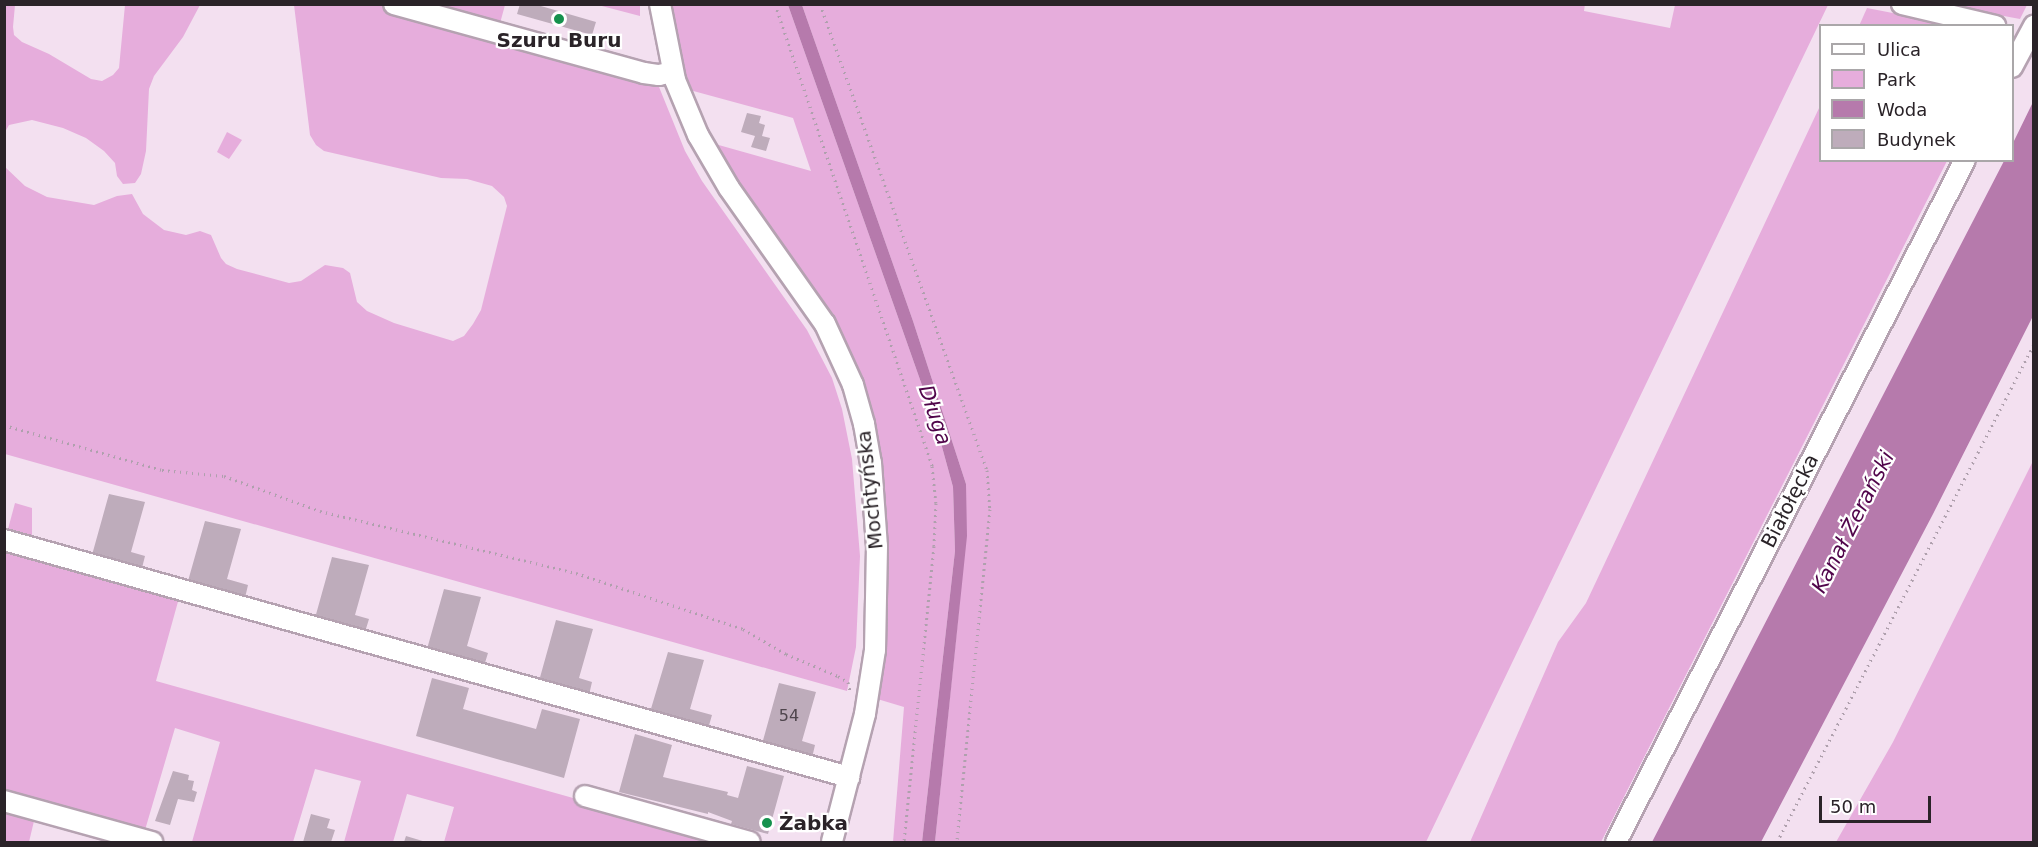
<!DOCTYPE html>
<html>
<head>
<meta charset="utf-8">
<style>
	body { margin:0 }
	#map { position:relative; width:2038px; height:847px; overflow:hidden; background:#f3e0f0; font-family:"DejaVu Sans",sans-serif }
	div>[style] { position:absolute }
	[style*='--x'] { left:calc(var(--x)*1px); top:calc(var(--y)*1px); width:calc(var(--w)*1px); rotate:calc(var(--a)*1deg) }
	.green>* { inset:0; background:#e6addc }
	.water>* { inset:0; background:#b67aac }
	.building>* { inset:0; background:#beacbb }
	.path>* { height:3px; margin-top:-1.5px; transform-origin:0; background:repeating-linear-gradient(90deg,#afa0ad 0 1.5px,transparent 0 6px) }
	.roads { filter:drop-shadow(2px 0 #b5a2b1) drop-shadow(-2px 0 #b5a2b1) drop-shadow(0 2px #b5a2b1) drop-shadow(0 -2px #b5a2b1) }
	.minor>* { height:20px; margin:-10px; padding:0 10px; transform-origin:10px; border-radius:10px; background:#fff }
	.dots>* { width:16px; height:16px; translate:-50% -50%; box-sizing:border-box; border:3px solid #fff; border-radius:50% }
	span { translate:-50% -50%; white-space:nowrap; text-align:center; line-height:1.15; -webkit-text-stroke:4.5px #fff; paint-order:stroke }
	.number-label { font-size:16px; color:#4f454d }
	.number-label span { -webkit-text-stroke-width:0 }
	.poi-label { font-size:20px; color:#2a2328; font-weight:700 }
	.left { translate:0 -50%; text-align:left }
	.street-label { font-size:20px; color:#2a2328 }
	.water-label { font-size:21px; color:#50044a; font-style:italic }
	.frame { position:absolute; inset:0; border:6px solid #2a2328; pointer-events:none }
	.legend { position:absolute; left:1819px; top:24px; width:195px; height:138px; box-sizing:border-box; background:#fff; border:2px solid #aaa7a9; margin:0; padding:8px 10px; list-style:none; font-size:18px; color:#2a2328 }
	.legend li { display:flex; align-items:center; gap:12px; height:30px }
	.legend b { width:30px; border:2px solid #aaa7a9 }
	.scale { position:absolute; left:1819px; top:796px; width:112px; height:27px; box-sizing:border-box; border:3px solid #2a2328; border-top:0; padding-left:8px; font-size:18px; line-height:21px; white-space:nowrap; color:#2a2328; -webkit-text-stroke:4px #fff; paint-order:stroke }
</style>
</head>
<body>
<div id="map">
	<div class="green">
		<div style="clip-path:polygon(5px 4px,15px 5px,13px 27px,14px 35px,22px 42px,49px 54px,91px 79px,102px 81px,113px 75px,119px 68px,125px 5px,200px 5px,183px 37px,154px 76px,149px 89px,146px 151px,141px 174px,135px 183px,123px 184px,117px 176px,115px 163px,104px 151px,86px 138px,63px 128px,32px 120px,9px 125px,5px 132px)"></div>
		<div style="clip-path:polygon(1585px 4px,1584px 11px,1670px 28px,1675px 5px,1828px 5px,1426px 842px,935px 842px,959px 609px,966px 484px,913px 321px,802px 5px)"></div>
		<div style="clip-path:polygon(294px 5px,384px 5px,657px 82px,685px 151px,702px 181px,807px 330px,832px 378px,842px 409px,852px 459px,860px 556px,856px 647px,847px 691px,5px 454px,4px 166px,25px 186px,47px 197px,94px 205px,117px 196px,132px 194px,143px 214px,164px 230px,186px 235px,200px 231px,211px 235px,221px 258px,226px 264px,237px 269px,289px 283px,301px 281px,325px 265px,343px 268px,350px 273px,357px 302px,367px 311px,394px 323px,453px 341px,464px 336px,473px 324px,481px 310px,507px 206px,504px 197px,492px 186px,467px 179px,441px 178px,324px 151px,316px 145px,310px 135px)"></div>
		<div style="clip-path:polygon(418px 5px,505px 5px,499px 27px)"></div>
		<div style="clip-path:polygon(598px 5px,640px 5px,640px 16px)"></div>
		<div style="clip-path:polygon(667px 5px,788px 5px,936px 425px,953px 487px,955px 551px,922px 842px,893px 842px,904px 707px,874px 698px,868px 409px,708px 142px,811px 171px,793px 118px,686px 89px)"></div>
		<div style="clip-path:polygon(1945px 5px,2027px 5px,2020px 19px)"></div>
		<div style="clip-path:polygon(1867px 8px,1954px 25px,1859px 26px)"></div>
		<div style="clip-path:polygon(1820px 106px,1820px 160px,1947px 161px,1601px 842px,1470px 842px,1558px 642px,1586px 603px)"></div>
		<div style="clip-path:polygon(227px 132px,242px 140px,229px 159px,217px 152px)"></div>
		<div style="clip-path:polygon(2033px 461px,2033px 842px,1836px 842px,1893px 742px)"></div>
		<div style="clip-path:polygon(15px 503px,32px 508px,32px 536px,8px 529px)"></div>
		<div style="clip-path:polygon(4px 549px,179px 598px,156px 681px,730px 842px,444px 842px,454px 807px,407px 794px,393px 842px,344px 842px,361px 781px,315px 769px,293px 842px,192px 842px,220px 742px,175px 728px,145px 830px,5px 790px)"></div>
		<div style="clip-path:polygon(4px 813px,34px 821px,29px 842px,5px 842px)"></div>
	</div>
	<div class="water">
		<div style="clip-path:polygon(788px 5px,802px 5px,913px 321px,966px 484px,967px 536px,935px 842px,922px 842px,955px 551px,953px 487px,936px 425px)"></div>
		<div style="clip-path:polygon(2033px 102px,2033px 316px,1933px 514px,1761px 842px,1652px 842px,2004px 161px,2012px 160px,2013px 143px)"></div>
	</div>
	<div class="building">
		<div style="clip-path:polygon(520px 4px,534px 4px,596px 22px,592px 35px,517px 14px)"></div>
		<div style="clip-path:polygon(747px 113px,761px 116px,759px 123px,765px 125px,762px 136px,770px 138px,766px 151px,751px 147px,755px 136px,741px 132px)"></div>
		<div style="clip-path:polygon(109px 494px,145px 502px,131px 552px,145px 556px,142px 568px,92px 555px)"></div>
		<div style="clip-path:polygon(205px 521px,241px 529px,227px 579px,248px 585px,245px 598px,188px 581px)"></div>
		<div style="clip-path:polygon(332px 557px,369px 565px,355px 615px,369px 619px,365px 632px,315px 618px)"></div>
		<div style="clip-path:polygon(444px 589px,481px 597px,467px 646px,488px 653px,484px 666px,427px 649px)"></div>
		<div style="clip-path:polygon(556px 620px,593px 629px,579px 678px,592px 682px,589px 695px,539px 681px)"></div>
		<div style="clip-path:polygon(668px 652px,704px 660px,690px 709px,712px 715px,708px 729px,650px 712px)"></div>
		<div style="clip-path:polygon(432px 678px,469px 688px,463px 709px,536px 729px,542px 709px,580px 719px,564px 778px,416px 736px)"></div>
		<div style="clip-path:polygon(779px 683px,816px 692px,802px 741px,815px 745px,812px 758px,762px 744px)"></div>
		<div style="clip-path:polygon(635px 734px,672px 745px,663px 777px,728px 792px,727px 795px,738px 798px,747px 766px,784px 776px,768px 834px,731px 824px,732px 821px,708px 812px,708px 814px,619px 792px)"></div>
		<div style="clip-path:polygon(173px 771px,189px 775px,188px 780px,194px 781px,192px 790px,197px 792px,194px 802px,178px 799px,170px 825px,155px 821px)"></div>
		<div style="clip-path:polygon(311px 814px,330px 819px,327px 828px,335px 830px,331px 842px,303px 842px)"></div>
		<div style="clip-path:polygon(406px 836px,426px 842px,404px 842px)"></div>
	</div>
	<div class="path">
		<div style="--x:775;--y:4;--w:488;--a:71.2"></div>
		<div style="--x:932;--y:466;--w:37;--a:84"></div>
		<div style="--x:936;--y:503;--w:43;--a:92.7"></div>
		<div style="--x:934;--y:546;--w:298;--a:95.8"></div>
		<div style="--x:820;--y:4;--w:495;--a:70.3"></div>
		<div style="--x:987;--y:470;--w:39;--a:86"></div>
		<div style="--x:990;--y:509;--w:335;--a:95.7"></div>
		<div style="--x:4;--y:425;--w:164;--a:15.9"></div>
		<div style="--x:162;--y:470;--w:62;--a:5.5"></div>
		<div style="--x:224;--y:476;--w:102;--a:20"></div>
		<div style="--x:320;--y:511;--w:263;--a:13.6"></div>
		<div style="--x:576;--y:573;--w:176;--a:18.5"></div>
		<div style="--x:743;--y:629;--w:50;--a:30.2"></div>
		<div style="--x:786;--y:654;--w:56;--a:22.9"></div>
		<div style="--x:838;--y:676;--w:12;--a:31"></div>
		<div style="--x:848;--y:682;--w:9;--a:77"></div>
		<div style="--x:1777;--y:842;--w:560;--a:-62.7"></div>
	</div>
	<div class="roads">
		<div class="minor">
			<div style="--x:394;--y:4;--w:259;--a:15.4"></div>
			<div style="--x:644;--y:73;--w:15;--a:8"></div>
			<div style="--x:659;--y:75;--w:14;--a:-12"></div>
			<div style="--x:660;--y:4;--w:77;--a:78.8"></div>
			<div style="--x:675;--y:80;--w:60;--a:67.3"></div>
			<div style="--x:698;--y:135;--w:61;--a:59.7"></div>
			<div style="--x:729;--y:188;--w:166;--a:54.8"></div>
			<div style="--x:825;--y:324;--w:67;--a:65.3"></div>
			<div style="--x:853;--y:385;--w:41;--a:74.2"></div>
			<div style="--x:864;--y:424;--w:40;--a:80"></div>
			<div style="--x:871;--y:463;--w:83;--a:85.9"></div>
			<div style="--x:877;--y:546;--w:104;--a:91.1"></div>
			<div style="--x:875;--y:650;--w:65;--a:98.9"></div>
			<div style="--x:865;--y:714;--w:132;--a:104.5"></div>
			<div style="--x:1902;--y:4;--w:96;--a:13.3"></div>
			<div style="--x:2012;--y:67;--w:47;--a:-61.8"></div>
			<div style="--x:4;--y:540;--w:878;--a:15.67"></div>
			<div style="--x:585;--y:796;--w:171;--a:15.6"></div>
			<div style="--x:4;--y:801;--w:154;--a:15.5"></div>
			<div style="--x:1616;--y:842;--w:766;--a:-62.9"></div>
		</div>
	</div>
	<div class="dots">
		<div style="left:559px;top:19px;background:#15914d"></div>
		<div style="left:767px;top:823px;background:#15914d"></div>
	</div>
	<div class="number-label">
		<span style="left:789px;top:716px">54</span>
	</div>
	<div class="poi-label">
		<span style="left:559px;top:40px">Szuru Buru</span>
		<span class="left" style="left:779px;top:823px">Żabka</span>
	</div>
	<div class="street-label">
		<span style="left:870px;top:490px;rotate:-96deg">Mochtyńska</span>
		<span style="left:1790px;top:501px;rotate:-63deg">Białołęcka</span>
	</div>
	<div class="water-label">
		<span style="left:935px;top:415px;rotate:71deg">Długa</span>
		<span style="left:1853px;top:522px;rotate:-63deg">Kanał Żerański</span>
	</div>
	<div class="frame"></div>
	<ul class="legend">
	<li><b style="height:8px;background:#fff"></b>Ulica</li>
	<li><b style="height:16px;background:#e6addc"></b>Park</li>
	<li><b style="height:16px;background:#b67aac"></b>Woda</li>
	<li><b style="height:16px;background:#beacbb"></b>Budynek</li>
	</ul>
	<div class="scale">50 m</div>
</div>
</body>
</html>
